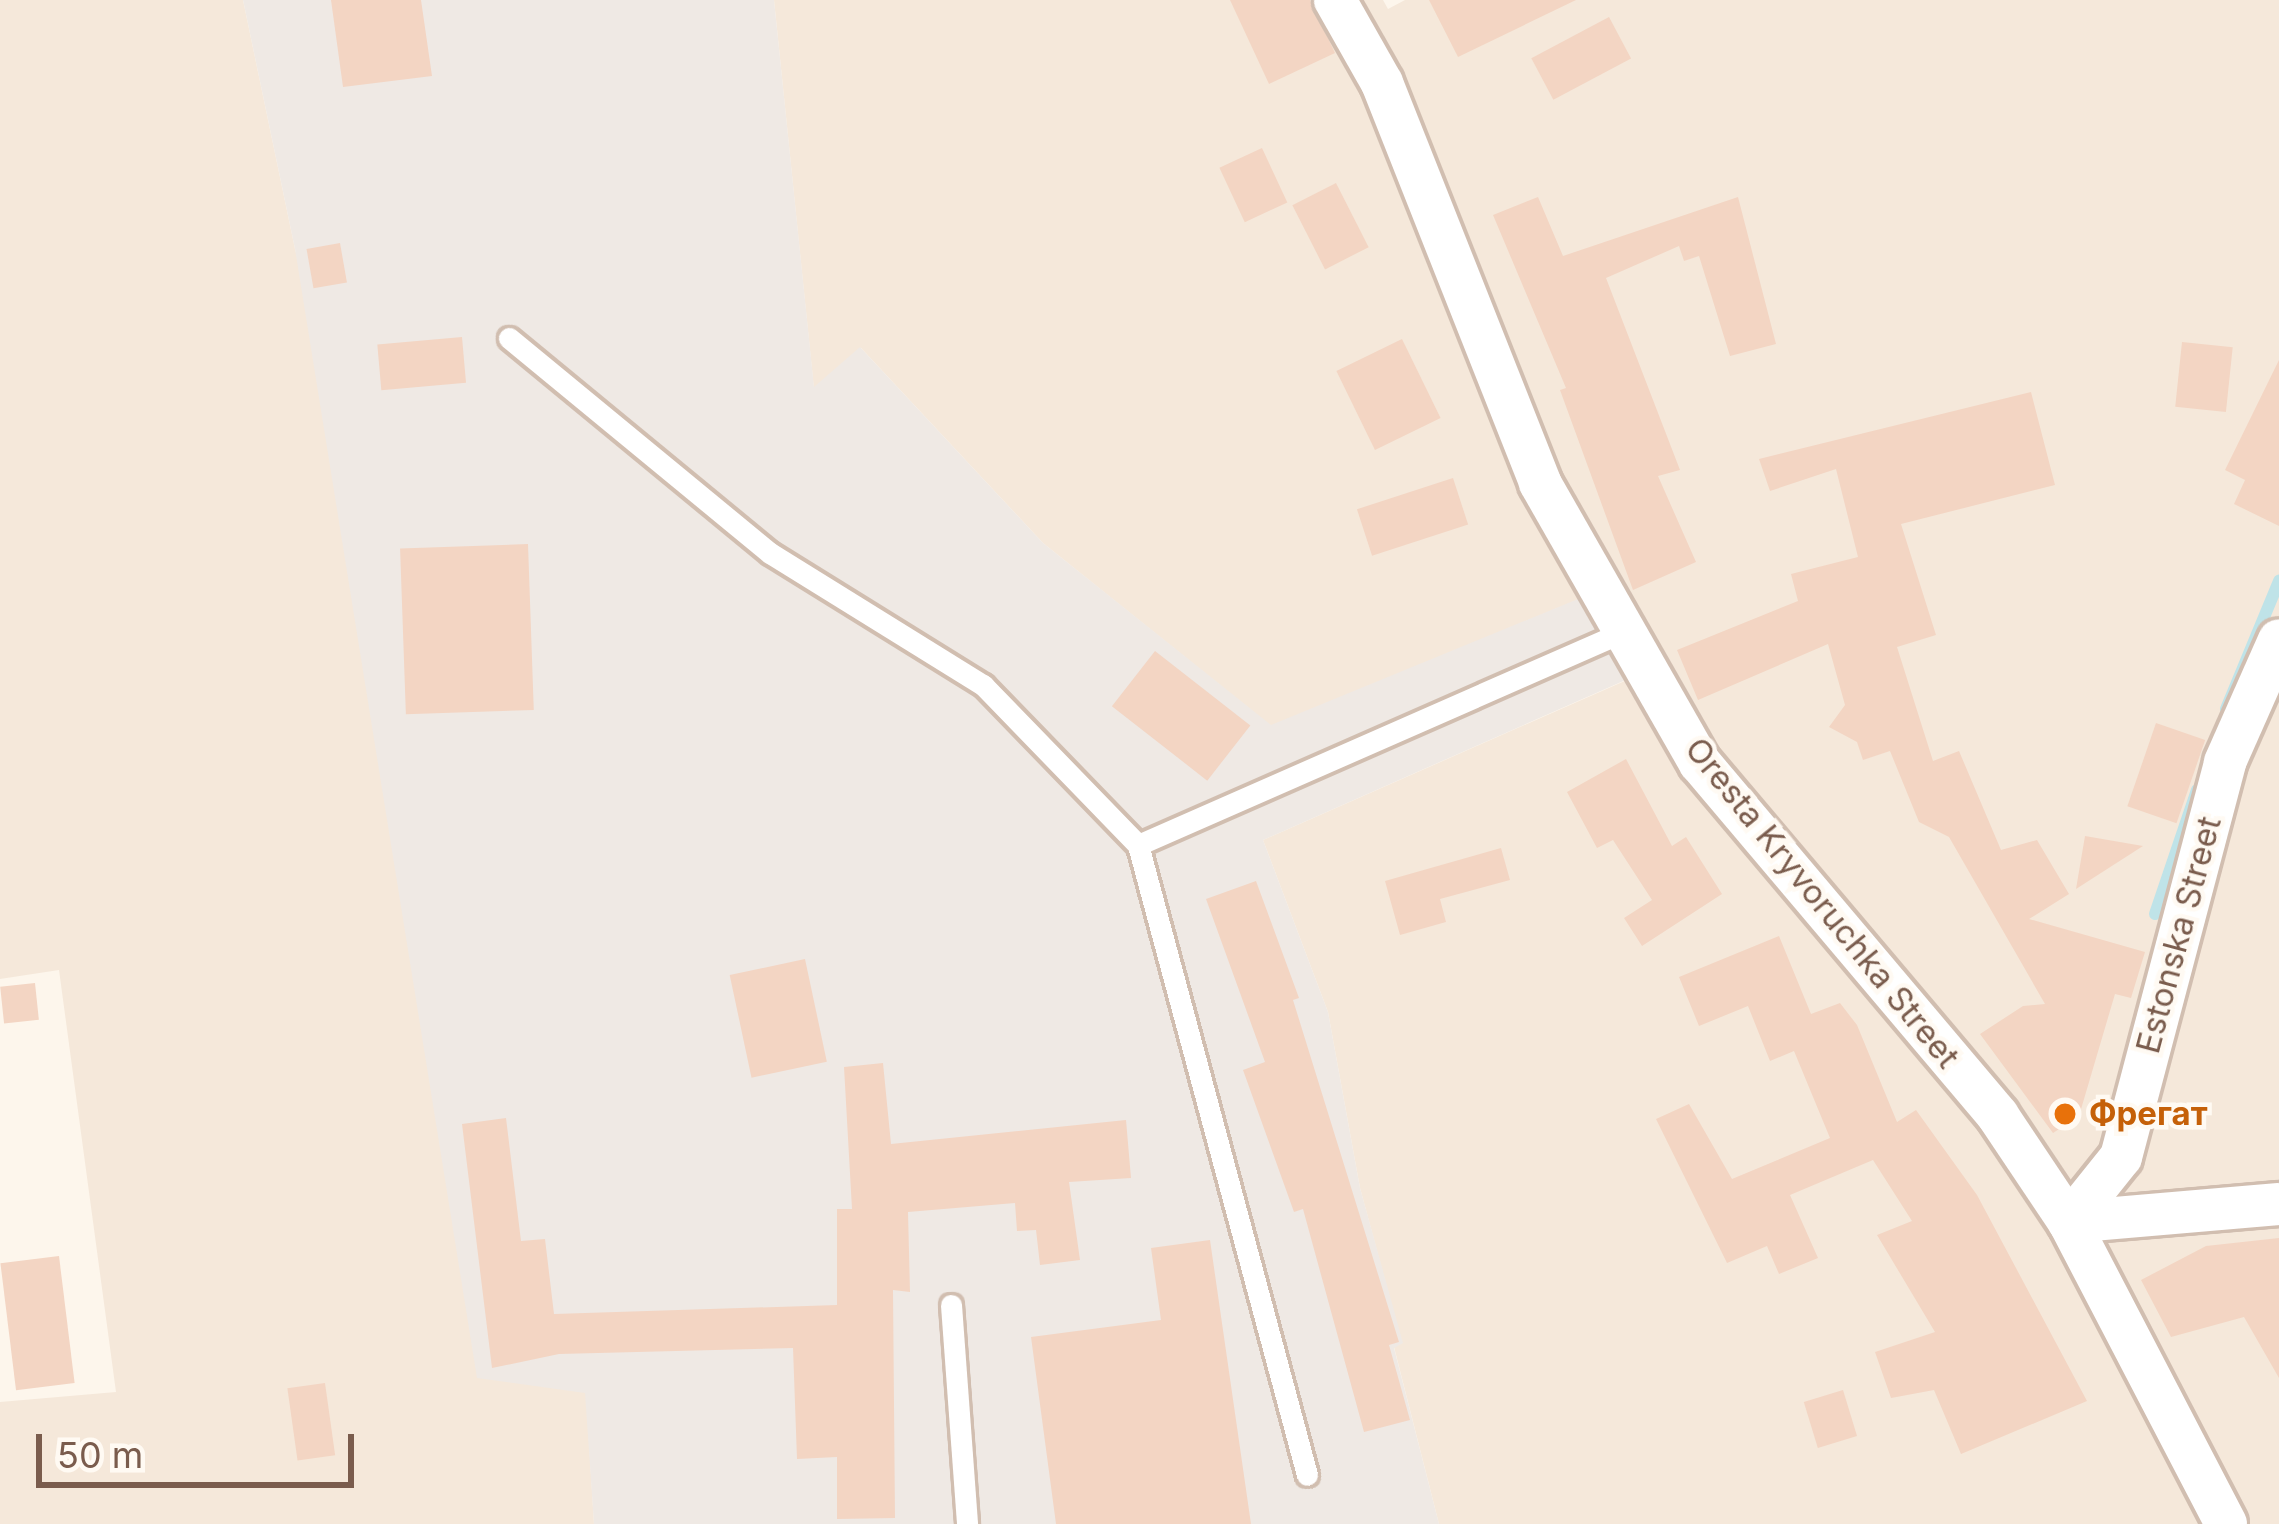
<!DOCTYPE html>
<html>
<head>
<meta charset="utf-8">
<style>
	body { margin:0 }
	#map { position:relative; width:2279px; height:1524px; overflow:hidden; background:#fdf6ec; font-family:Inter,sans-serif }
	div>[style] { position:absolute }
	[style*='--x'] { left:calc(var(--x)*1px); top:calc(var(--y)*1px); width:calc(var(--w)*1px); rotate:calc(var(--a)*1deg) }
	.residential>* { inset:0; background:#f5e8da }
	.industrial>* { inset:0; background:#efe9e4 }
	.stream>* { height:12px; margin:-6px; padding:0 6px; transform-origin:6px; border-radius:6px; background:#bfe3e8 }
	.building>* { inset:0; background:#f3d5c3; transform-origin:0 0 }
	.roads { filter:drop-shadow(3px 0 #d1beb0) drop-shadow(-3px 0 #d1beb0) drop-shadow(0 3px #d1beb0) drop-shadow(0 -3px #d1beb0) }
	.service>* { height:21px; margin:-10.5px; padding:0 10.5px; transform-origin:10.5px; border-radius:10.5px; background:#fff }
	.minor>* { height:42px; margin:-21px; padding:0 21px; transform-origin:21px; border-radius:21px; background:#fff }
	.dots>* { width:33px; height:33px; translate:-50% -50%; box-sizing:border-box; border:6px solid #fffaf3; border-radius:50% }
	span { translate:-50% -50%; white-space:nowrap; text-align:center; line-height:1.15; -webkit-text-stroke:9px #fffaf3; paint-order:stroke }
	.street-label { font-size:33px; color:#7a5c4d }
	.food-label { font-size:33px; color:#c56008; font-weight:700 }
	.left { translate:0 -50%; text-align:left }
	.scale { position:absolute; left:36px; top:1434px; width:318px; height:54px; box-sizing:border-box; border:6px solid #7a5c4d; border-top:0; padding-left:15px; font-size:36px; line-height:42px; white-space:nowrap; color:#7a5c4d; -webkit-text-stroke:9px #fffaf3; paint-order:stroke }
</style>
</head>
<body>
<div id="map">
	<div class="residential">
		<div style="clip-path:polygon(0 0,243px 0,295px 249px,586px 1393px,594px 1524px,0 1524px,0 1402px,116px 1392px,59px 970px,0 979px)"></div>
		<div style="clip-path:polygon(774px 0,1383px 0,1388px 9px,1405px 0,2279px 0,2279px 1524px,1439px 1524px,1394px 1347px,1402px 1343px,1360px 1188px,1328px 1012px,1263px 840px,1636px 676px,1594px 593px,1271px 726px,1043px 543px,861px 348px,814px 389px)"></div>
	</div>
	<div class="industrial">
		<div style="clip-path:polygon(243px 0,774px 0,814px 387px,860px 347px,1043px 543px,1271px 725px,1595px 592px,1637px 675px,1263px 840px,1328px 1012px,1360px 1188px,1403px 1343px,1394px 1348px,1439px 1524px,594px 1524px,585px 1393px,477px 1378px,295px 249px)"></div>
	</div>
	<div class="stream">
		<div style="--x:2226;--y:709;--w:139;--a:-67.5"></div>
		<div style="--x:2155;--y:914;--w:131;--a:-71.3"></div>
	</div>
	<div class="building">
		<div style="clip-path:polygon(331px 0,421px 0,432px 76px,343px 87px)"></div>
		<div style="clip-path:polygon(1230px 0,1310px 0,1335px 53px,1269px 84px)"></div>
		<div style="clip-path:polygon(1429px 0,1576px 0,1458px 57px)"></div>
		<div style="left:1609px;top:17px;width:47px;height:88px;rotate:62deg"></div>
		<div style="left:1262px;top:148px;width:60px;height:47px;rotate:65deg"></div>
		<div style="left:1336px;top:183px;width:72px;height:49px;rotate:63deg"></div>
		<div style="clip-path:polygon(1538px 197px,1563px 256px,1738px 197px,1776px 344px,1730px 356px,1699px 256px,1684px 261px,1679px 246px,1606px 278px,1680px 470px,1658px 476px,1696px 562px,1633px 590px,1560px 390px,1566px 388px,1493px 215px)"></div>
		<div style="left:340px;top:243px;width:40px;height:34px;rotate:80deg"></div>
		<div style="left:462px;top:337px;width:46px;height:85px;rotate:85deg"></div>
		<div style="left:1402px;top:339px;width:88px;height:73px;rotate:64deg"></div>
		<div style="left:2182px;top:342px;width:51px;height:65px;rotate:6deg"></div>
		<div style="clip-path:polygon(2279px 360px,2279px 526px,2234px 504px,2245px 480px,2225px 470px)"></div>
		<div style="clip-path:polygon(2031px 392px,2055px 485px,1901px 524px,1936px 635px,1897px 647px,1933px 761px,1959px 751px,2001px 850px,2037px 840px,2069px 894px,2029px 919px,2145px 952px,2131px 998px,2115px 994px,2079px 1116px,2053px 1133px,1980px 1034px,2023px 1006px,2045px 1004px,1949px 837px,1919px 822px,1890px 751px,1863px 760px,1857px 742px,1829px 727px,1845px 705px,1828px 644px,1698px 700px,1677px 650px,1798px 601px,1791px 574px,1858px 557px,1836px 469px,1770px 491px,1759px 459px)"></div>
		<div style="left:1453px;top:478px;width:49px;height:101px;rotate:72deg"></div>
		<div style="left:528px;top:544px;width:166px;height:128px;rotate:88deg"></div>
		<div style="left:1155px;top:651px;width:121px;height:70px;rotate:38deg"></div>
		<div style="left:2156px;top:723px;width:52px;height:88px;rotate:19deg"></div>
		<div style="clip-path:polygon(1626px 759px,1672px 846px,1686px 837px,1722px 894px,1642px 946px,1624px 918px,1652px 900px,1613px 840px,1597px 848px,1567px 792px)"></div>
		<div style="clip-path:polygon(2085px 836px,2143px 846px,2076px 889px)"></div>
		<div style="clip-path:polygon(1501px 848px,1510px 880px,1440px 899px,1446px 922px,1400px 935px,1385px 881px)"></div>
		<div style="clip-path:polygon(1256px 881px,1299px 998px,1293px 1000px,1399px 1342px,1389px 1345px,1410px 1420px,1364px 1432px,1303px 1209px,1294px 1212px,1243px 1070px,1265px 1062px,1206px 899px)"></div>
		<div style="clip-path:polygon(1779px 936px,1811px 1014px,1840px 1003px,1857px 1025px,1897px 1122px,1916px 1110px,1977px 1195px,2087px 1401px,1961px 1454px,1934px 1390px,1891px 1398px,1875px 1352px,1935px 1332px,1877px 1235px,1912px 1221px,1873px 1160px,1790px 1195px,1818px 1258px,1779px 1274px,1767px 1246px,1727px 1263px,1656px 1119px,1689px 1104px,1732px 1179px,1830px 1138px,1794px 1051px,1770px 1061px,1748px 1006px,1699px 1026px,1679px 977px)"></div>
		<div style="left:805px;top:959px;width:105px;height:77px;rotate:78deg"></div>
		<div style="left:35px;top:983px;width:37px;height:35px;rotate:84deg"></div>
		<div style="clip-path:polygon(883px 1063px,891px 1144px,1126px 1120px,1131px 1178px,1069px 1182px,1080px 1260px,1040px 1265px,1036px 1230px,1017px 1231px,1015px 1203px,908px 1212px,910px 1292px,893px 1290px,895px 1518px,837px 1519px,837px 1457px,797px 1459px,793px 1348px,559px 1354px,492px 1368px,462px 1124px,506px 1118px,521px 1241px,545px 1239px,554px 1314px,837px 1305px,837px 1209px,852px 1209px,844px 1067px)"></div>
		<div style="clip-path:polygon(2279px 1238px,2279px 1378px,2244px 1317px,2171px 1337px,2141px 1280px,2206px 1246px)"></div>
		<div style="clip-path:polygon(1210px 1240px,1251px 1524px,1056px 1524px,1031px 1337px,1161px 1320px,1151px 1248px)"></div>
		<div style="left:59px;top:1256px;width:128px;height:59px;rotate:83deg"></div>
		<div style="left:325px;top:1383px;width:73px;height:38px;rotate:82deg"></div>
		<div style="left:1843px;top:1390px;width:48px;height:41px;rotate:73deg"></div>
	</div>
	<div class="roads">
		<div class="service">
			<div style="--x:509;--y:338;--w:338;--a:39.5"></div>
			<div style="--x:770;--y:553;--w:251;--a:31.8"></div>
			<div style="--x:983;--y:685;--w:223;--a:45.9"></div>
			<div style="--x:1138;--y:845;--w:532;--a:-23.72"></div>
			<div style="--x:1138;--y:845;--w:652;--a:74.98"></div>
			<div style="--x:951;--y:1305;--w:220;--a:85.8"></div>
		</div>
		<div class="minor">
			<div style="--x:1335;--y:0;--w:95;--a:60.5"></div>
			<div style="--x:1382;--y:83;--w:430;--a:68.4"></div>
			<div style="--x:1540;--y:483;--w:322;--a:60.3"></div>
			<div style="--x:1700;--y:763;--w:462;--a:49.8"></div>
			<div style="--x:1998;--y:1116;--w:128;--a:56.2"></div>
			<div style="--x:2069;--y:1222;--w:340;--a:62.5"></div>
			<div style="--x:2069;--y:1222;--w:83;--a:-51.3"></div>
			<div style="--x:2121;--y:1157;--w:408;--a:-75.2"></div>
			<div style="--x:2225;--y:762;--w:133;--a:-66.1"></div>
			<div style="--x:2069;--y:1222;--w:211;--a:-4.9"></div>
		</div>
	</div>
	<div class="dots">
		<div style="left:2065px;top:1114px;background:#e8710a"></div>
	</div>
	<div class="street-label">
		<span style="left:1822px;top:903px;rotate:51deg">Oresta Kryvoruchka Street</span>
		<span style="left:2179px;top:935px;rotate:-75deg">Estonska Street</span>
	</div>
	<div class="food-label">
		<span class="left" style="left:2089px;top:1114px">Фрегат</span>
	</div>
	<div class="scale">50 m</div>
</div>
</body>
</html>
